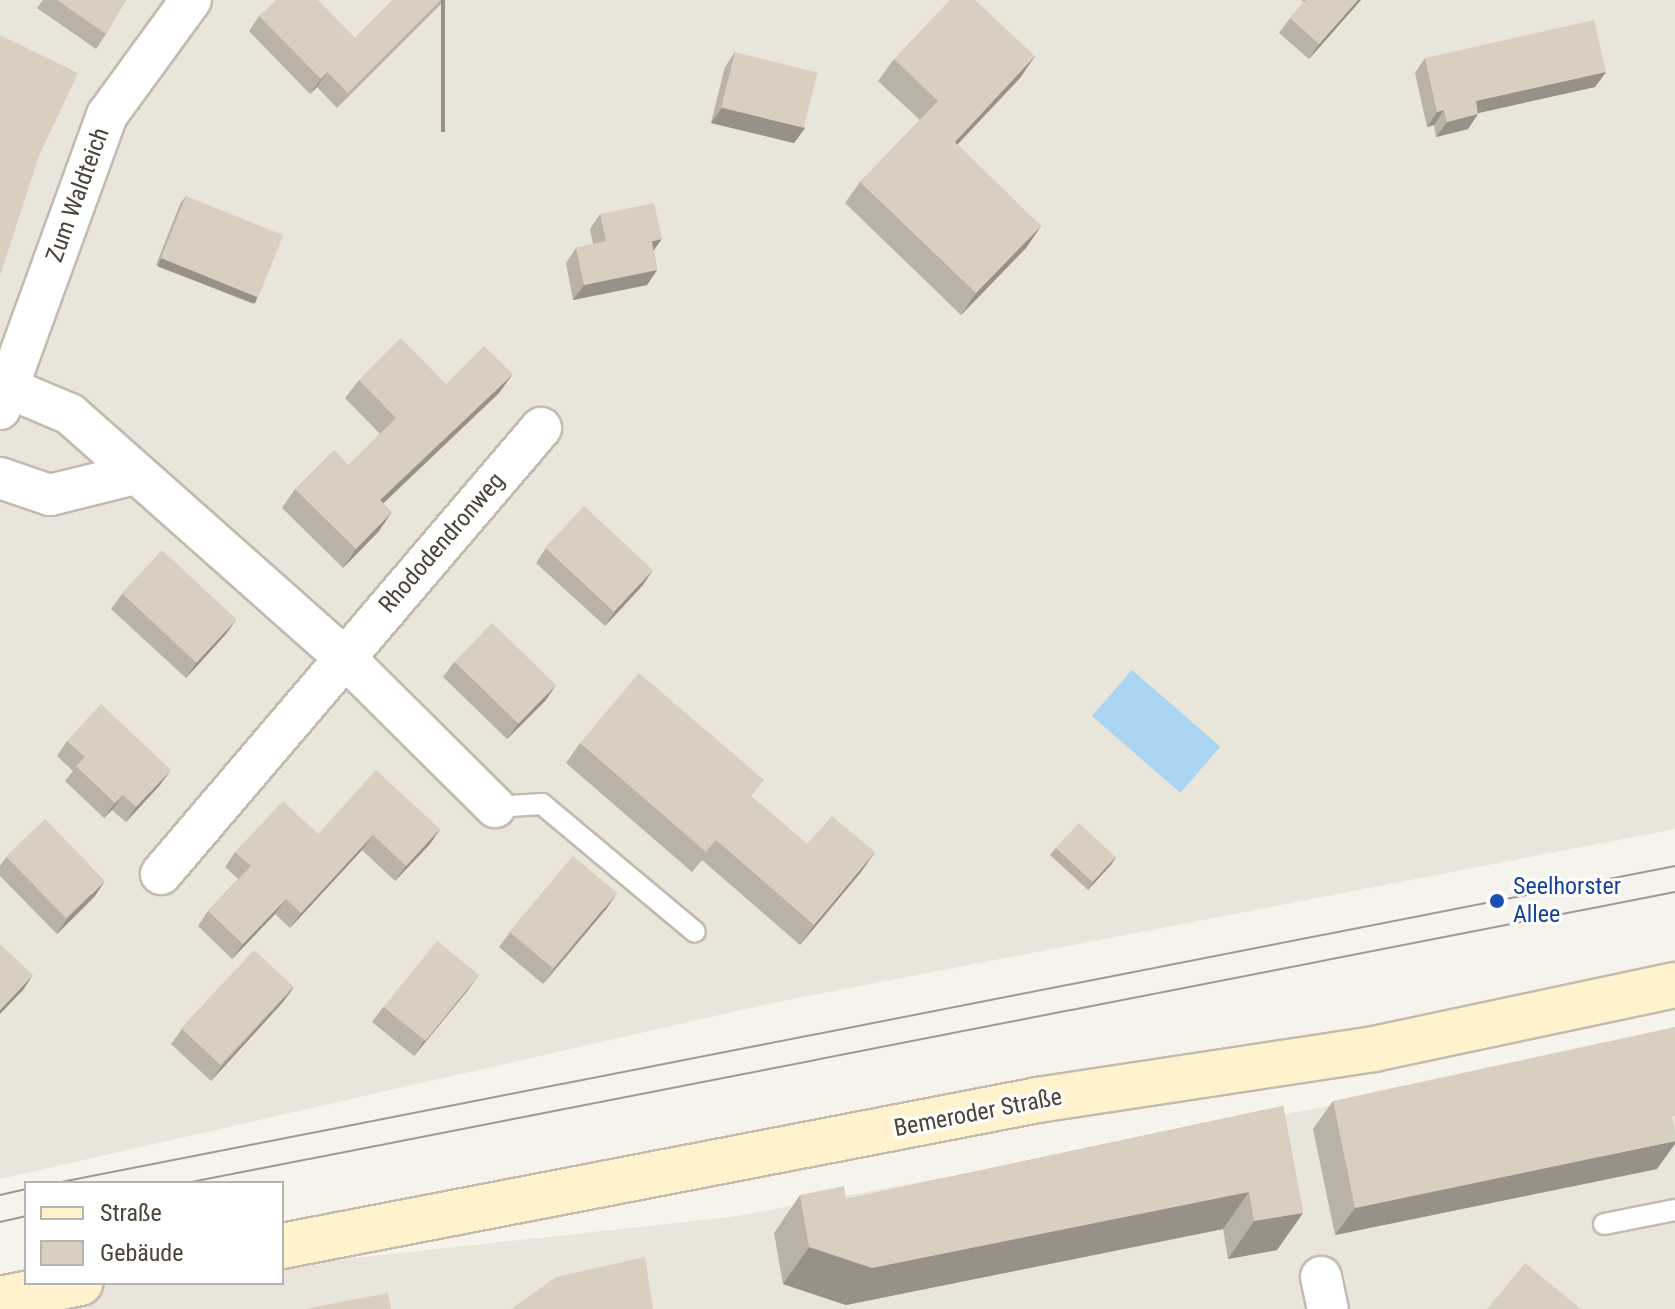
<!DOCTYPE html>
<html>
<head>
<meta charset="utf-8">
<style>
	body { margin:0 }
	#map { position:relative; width:1675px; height:1309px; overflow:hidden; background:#f6f3ec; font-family:"Roboto Condensed",sans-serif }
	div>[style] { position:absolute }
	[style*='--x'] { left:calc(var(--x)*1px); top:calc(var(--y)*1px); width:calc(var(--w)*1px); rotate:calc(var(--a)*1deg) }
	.residential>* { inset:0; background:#eae5da }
	.water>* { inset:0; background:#a9d4f2; transform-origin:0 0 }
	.roads { filter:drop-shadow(2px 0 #c2bbae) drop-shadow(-2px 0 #c2bbae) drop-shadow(0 2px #c2bbae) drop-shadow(0 -2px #c2bbae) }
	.lane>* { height:20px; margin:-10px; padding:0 10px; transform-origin:10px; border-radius:10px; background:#fff }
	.street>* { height:40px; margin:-20px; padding:0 20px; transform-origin:20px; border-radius:20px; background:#fff }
	.secondary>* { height:44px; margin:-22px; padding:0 22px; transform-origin:22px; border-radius:22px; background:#fff3cd }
	.tram>* { height:2px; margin:-1px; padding:0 1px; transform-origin:1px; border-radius:1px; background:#9a9a9a }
	.wall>* { inset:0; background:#bab2a6 }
	.shaded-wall>* { inset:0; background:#979187; transform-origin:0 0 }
	.building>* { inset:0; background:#d8cfc1; transform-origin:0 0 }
	.dots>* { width:22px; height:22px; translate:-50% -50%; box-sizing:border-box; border:4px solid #fff; border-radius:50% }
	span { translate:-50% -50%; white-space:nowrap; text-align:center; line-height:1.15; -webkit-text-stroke:6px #fff; paint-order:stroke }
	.street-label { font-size:24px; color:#4b4439 }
	.transit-label { font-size:24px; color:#164399 }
	.left { translate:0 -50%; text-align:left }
	.legend { position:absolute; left:24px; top:1181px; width:260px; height:104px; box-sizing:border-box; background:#fff; border:2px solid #b7b4b0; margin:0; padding:10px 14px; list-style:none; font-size:24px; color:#4b4439 }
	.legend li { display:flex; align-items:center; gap:16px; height:40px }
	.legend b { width:40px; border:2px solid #b7b4b0 }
</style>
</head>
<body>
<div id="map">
	<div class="residential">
		<div style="clip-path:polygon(0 0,1675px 0,1675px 829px,772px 1003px,0 1179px)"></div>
		<div style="clip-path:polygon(1675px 1042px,1675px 1309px,0 1309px,16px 1295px,123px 1283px,282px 1283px,282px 1266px,731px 1217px)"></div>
	</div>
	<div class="water">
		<div style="left:1132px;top:670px;width:117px;height:61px;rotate:41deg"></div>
	</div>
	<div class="roads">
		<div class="lane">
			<div style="--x:495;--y:807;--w:47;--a:-3.7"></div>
			<div style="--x:542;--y:804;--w:199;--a:39.9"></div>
			<div style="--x:1604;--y:1224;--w:72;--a:-11.2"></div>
		</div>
		<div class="street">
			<div style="--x:6;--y:387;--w:69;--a:22.9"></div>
			<div style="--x:70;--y:414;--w:366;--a:41.6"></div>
			<div style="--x:344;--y:657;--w:213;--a:44.8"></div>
			<div style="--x:0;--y:409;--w:313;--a:-70"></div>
			<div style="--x:107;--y:115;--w:142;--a:-53.9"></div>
			<div style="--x:0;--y:478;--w:53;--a:18.8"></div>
			<div style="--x:50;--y:495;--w:88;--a:-13.9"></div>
			<div style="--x:161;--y:874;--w:586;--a:-49.57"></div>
			<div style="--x:1321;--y:1277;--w:33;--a:78"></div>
		</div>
		<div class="secondary">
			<div style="--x:282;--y:1246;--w:770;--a:-10.93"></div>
			<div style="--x:1038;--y:1100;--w:340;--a:-8.6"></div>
			<div style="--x:1374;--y:1049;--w:308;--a:-12"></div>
			<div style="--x:0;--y:1299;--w:82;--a:-11.3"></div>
		</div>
	</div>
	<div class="tram">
		<div style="--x:56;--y:1183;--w:1650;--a:-11.08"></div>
		<div style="--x:186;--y:1183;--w:1517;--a:-11.06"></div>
		<div style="--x:0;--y:1195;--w:27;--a:-13"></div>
		<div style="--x:0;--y:1222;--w:27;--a:-13"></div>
	</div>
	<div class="wall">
		<div style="clip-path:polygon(43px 0,126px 0,106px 34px,96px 49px,37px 8px)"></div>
		<div style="clip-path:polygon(393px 0,445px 0,337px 108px,317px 87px,310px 94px,249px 31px,259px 16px,355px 38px)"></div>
		<div style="clip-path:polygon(1301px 0,1361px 0,1309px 59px,1279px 33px,1290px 18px,1304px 2px)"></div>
		<div style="clip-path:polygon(735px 52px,805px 128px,794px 143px,711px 123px,725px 67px)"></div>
		<div style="clip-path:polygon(1035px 56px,1020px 78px,957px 145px,1041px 226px,1026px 248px,961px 315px,845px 203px,860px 182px,920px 120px,878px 81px,894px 59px)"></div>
		<div style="clip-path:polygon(1425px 58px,1606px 72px,1595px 87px,1478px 113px,1468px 129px,1436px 137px,1434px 125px,1427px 127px,1415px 73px)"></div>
		<div style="clip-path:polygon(186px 196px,253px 304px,156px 265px,180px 204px)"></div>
		<div style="clip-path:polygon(600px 214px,654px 251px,657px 270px,647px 285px,573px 300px,566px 263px,576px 248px,593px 244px,590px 229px)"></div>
		<div style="clip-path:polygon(359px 380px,446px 384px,499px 393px,383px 503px,379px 531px,343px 568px,282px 508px,295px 489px,349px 465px,380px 434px,345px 398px)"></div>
		<div style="clip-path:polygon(546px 548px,643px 585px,605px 626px,536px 563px)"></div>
		<div style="clip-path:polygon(122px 594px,226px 634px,186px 678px,111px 609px)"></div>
		<div style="clip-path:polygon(454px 662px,546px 700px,507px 739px,443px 677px)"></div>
		<div style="clip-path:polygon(67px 741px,160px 785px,126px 822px,112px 810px,104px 818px,65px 781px,73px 771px,57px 756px)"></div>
		<div style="clip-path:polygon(580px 743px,752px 797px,807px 844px,875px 852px,861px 872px,800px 945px,702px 860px,692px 872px,566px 763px)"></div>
		<div style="clip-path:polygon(440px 829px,430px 844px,395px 881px,362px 850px,290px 928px,275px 914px,232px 959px,198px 926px,208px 911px,238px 879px,225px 867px,235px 852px,318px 834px)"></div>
		<div style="clip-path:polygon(1056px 848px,1116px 857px,1088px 890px,1050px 855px)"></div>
		<div style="clip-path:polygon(6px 857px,95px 896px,57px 934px,0 876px,0 866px)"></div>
		<div style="clip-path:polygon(607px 908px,543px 984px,499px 947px,510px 932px)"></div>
		<div style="clip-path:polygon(294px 987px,283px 1002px,211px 1081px,171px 1044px,182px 1029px)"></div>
		<div style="clip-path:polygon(468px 990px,414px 1056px,372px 1022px,383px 1007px)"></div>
		<div style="clip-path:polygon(1333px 1101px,1657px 1169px,1335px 1235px,1313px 1129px)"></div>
		<div style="clip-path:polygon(1283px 1106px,1303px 1213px,1277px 1250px,1228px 1259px,1223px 1229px,846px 1305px,783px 1284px,774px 1233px,800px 1195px,846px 1199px)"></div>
	</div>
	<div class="shaded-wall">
		<div style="left:441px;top:0;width:4px;height:132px"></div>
		<div style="clip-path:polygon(1358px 0,1361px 0,1309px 59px,1319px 44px)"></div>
		<div style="clip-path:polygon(1035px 56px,1020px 78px,939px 164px,955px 142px)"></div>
		<div style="clip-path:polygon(327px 72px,317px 87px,310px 94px,321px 79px)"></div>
		<div style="clip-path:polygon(1606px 72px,1595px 87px,1465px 116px,1476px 101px)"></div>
		<div style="clip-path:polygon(722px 108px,805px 128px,794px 143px,711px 123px)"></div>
		<div style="clip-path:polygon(1444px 110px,1434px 125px,1427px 127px,1437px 112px)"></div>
		<div style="clip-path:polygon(1478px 114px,1468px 129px,1436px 137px,1447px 122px)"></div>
		<div style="clip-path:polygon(1041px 226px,1026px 248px,961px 315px,976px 293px)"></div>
		<div style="clip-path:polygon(662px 239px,651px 254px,652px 241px)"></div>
		<div style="left:161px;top:258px;width:104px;height:9px;rotate:21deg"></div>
		<div style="clip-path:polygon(657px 270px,647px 285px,573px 300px,584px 285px)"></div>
		<div style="clip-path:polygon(513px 374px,499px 393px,367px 519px,380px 500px)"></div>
		<div style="clip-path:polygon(392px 512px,379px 531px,343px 568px,356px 549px)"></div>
		<div style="clip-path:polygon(653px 570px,643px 585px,605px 626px,615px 611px)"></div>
		<div style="clip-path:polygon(237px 619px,226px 634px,186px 678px,196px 663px)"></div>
		<div style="clip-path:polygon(556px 685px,546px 700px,507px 739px,518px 724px)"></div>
		<div style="clip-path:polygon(171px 770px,160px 785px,126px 822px,136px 807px)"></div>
		<div style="clip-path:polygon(123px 795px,112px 810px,104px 818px,115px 803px)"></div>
		<div style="clip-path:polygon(440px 829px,430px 844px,395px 881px,406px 866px)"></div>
		<div style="clip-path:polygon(373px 835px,362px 850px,290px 928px,301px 913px)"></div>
		<div style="clip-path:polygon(875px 852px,861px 872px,800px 945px,814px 925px)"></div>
		<div style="clip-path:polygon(1116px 857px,1111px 865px,1088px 890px,1093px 882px)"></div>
		<div style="clip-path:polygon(105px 881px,95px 896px,57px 934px,67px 919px)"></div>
		<div style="clip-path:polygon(617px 893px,607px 908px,543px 984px,554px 969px)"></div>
		<div style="clip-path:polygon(286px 899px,275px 914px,232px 959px,243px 944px)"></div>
		<div style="clip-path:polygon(33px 975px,23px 990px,0 1014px,0 1010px)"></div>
		<div style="clip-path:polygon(479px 975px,468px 990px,414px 1056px,424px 1041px)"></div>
		<div style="clip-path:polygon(294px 987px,283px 1002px,211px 1081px,222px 1066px)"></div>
		<div style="clip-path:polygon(1675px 1141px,1675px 1144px,1657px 1169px,1335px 1235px,1355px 1208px)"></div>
		<div style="clip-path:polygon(1249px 1192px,1223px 1229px,846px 1305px,783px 1284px,809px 1247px)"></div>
		<div style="clip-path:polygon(1303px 1213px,1277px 1250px,1228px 1259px,1254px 1221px)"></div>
	</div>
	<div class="building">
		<div style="clip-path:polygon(57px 0,126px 0,106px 34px)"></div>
		<div style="clip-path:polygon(276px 0,318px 0,355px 38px,393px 0,441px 0,348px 93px,327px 72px,321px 79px,259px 16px)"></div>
		<div style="clip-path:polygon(950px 0,975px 0,1035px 56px,955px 142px,1041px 226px,976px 293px,860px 182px,938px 101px,894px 59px)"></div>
		<div style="clip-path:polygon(1306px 0,1358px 0,1319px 44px,1290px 18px)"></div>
		<div style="clip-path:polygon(1594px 20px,1606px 72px,1476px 101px,1478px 114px,1447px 122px,1444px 110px,1437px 112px,1425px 58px)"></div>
		<div style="clip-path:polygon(0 35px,78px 73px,39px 156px,0 276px)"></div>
		<div style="left:735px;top:52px;width:85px;height:57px;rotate:14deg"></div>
		<div style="left:186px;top:196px;width:105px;height:67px;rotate:22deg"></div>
		<div style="clip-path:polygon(654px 203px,662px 239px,652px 241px,657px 270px,584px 285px,576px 248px,606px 241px,600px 214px)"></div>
		<div style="clip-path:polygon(401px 338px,446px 384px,484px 346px,513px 374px,380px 500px,392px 512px,356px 549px,295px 489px,334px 450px,349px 465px,396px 418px,359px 380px)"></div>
		<div style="left:584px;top:506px;width:94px;height:57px;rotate:43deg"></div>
		<div style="left:162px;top:550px;width:102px;height:59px;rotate:43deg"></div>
		<div style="left:492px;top:623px;width:89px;height:54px;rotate:44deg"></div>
		<div style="clip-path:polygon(639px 673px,764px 780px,751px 796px,807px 844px,832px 816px,875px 852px,814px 925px,716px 840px,706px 852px,580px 743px)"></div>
		<div style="clip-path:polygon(101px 704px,171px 770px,136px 807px,123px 795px,115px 803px,76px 766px,85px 757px,67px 741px)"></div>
		<div style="clip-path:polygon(376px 770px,440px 829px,406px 866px,373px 835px,301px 913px,286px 899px,243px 944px,208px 911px,251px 866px,235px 852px,283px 801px,318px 834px)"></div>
		<div style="left:45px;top:819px;width:86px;height:54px;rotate:46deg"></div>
		<div style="left:1079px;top:823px;width:50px;height:34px;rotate:43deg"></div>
		<div style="left:573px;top:856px;width:57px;height:99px;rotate:40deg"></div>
		<div style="left:437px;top:941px;width:54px;height:85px;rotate:39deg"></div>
		<div style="clip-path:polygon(0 944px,33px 975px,0 1010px)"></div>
		<div style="left:254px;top:950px;width:54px;height:107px;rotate:43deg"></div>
		<div style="clip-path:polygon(1675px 1027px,1675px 1116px,1672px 1116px,1675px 1132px,1675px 1141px,1355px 1208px,1333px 1101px)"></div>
		<div style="clip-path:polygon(1283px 1106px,1303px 1213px,1254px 1221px,1249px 1192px,872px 1268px,809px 1247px,800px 1195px,844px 1186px,846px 1199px)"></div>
		<div style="clip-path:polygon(645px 1257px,653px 1309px,511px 1309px,556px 1277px)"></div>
		<div style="clip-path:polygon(1525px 1263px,1581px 1309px,1487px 1309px)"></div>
		<div style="clip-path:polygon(388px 1293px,391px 1309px,305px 1309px)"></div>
	</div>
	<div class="dots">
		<div style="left:1497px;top:901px;background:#1a4fb4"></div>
	</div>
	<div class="street-label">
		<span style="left:78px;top:195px;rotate:-70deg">Zum Waldteich</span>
		<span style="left:442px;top:543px;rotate:-49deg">Rhododendronweg</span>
		<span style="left:978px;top:1113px;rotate:-11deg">Bemeroder Straße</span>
	</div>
	<div class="transit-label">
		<span class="left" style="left:1513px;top:901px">Seelhorster<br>Allee</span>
	</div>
	<ul class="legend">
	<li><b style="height:10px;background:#fff3cd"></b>Straße</li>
	<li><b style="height:22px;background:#d8cfc1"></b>Gebäude</li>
	</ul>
</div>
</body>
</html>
